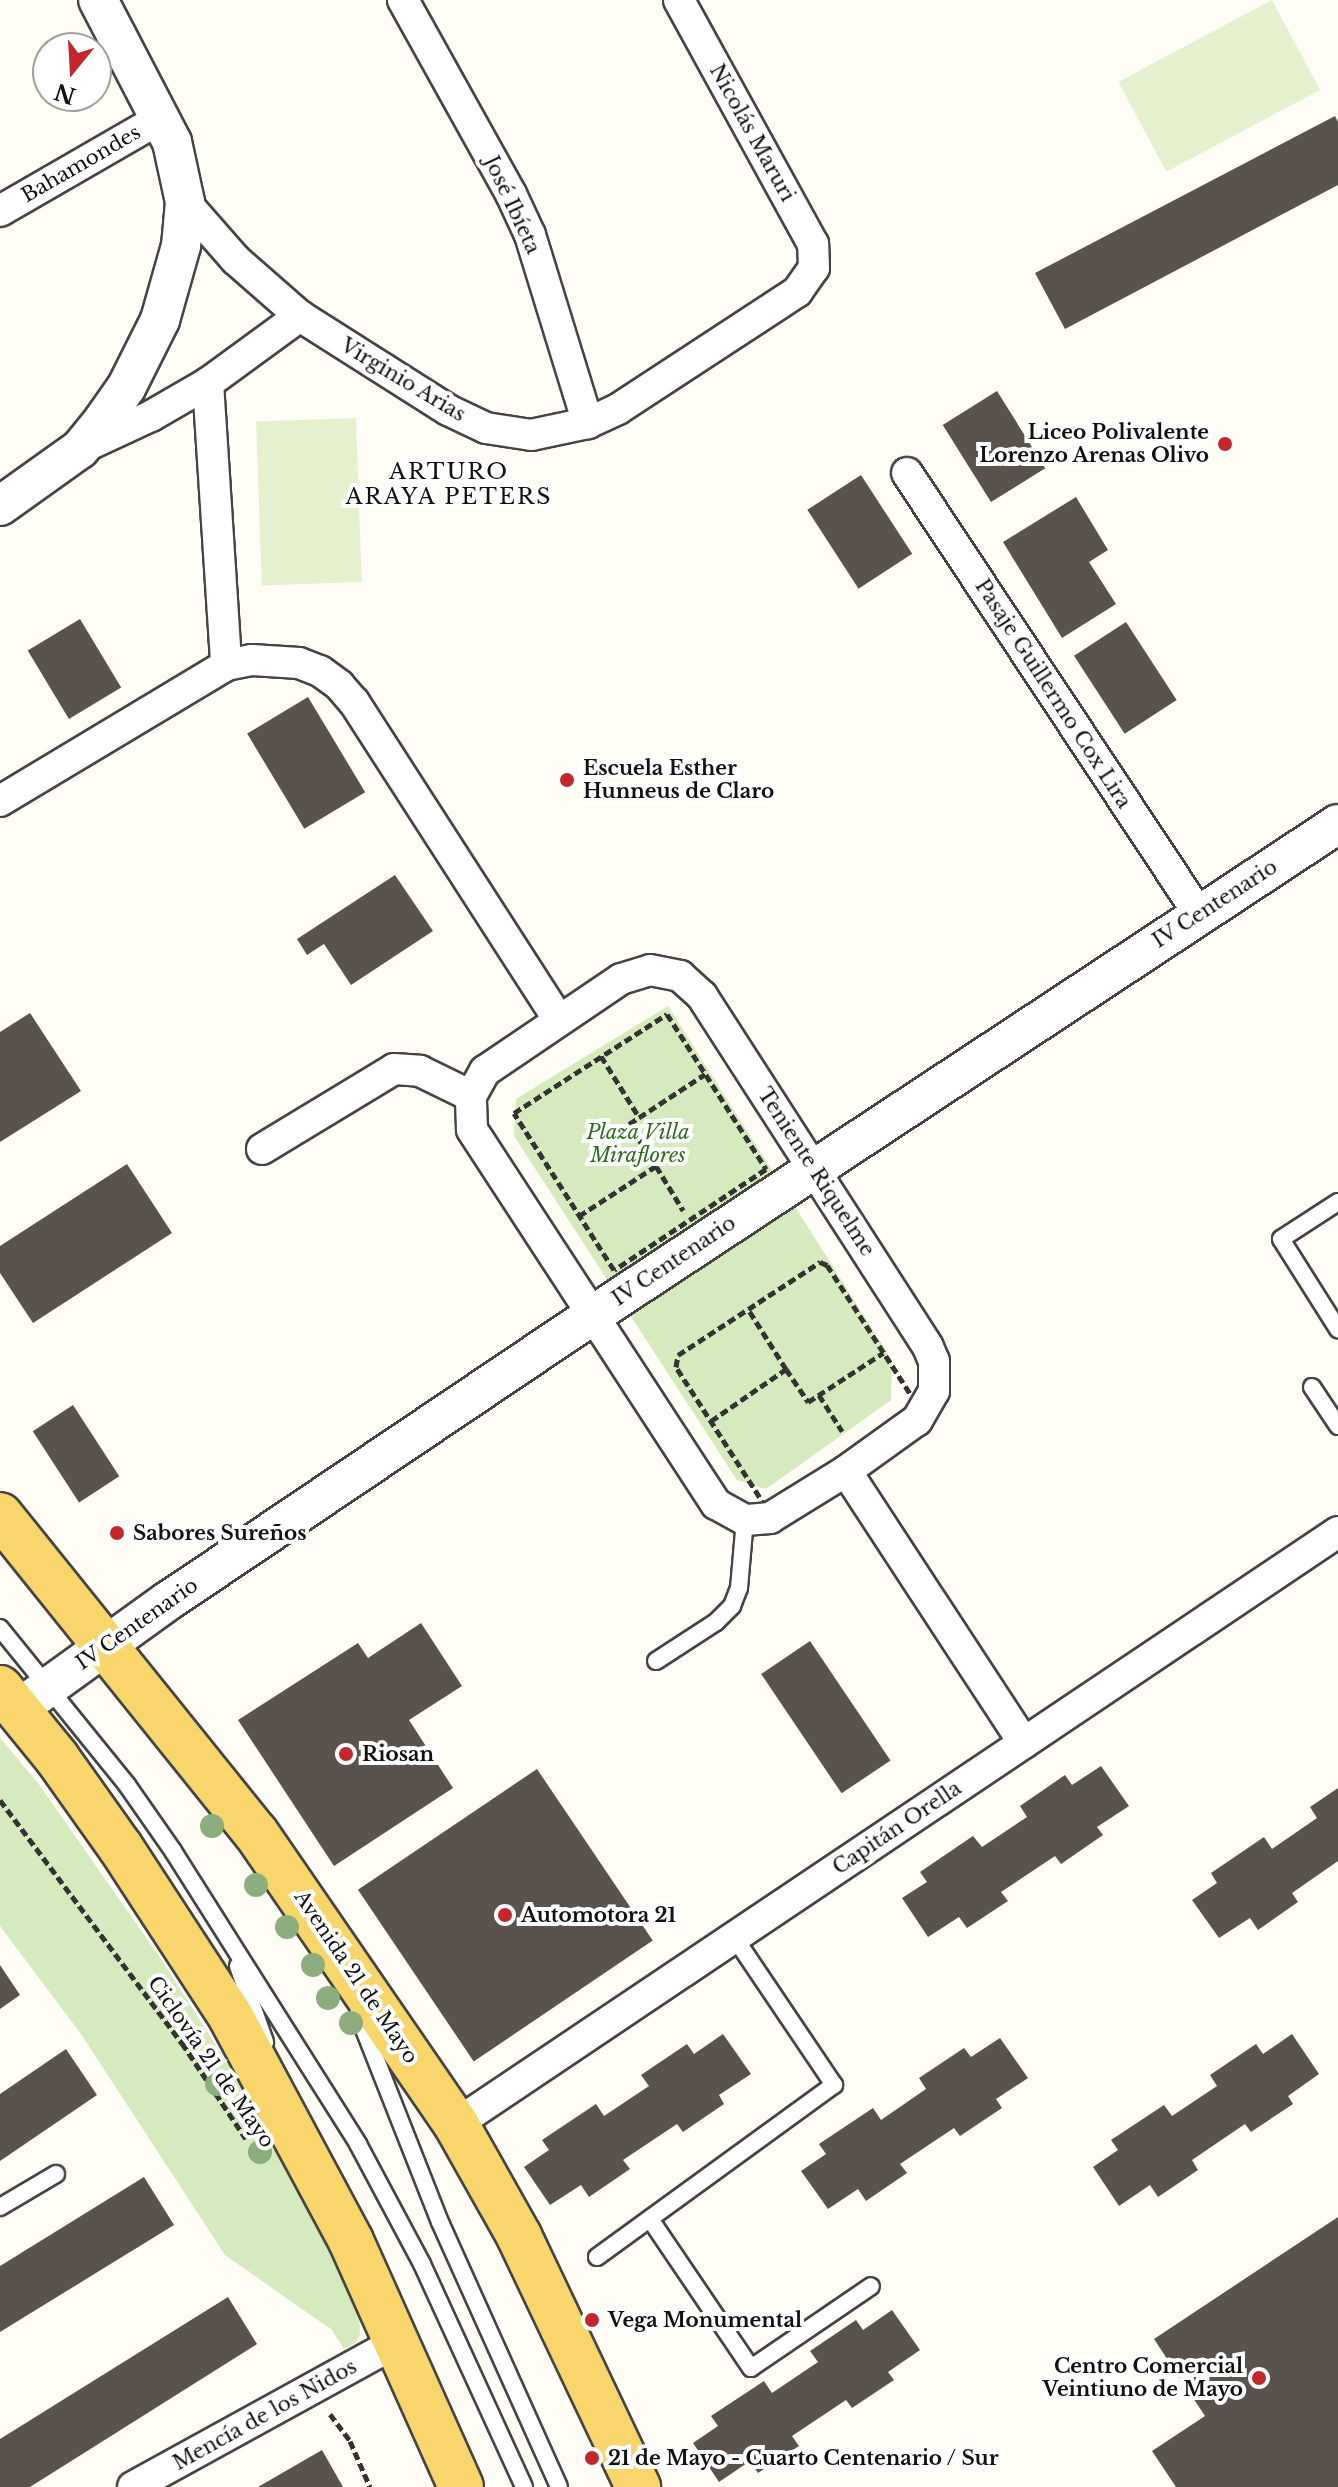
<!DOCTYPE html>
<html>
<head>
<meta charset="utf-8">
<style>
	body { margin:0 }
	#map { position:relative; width:1338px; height:2487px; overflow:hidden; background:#fffdf5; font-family:"Libre Baskerville",serif }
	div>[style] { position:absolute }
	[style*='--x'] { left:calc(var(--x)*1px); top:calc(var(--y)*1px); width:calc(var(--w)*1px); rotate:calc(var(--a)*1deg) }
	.green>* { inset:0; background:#d5ebbd }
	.pitch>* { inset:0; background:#e6f2cf; transform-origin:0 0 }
	.building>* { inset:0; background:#5a524d; transform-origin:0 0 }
	.path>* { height:5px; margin-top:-2.5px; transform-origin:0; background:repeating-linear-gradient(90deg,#333 0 8px,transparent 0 12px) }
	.roads { filter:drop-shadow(2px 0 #444) drop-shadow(-2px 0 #444) drop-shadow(0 2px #444) drop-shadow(0 -2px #444) }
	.service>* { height:16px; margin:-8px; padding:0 8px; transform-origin:8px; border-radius:8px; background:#fff }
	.minor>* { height:30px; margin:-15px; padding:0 15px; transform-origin:15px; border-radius:15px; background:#fff }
	.tertiary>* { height:38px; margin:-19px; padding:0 19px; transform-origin:19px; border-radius:19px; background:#fff }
	.primary>* { height:44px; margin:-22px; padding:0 22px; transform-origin:22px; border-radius:22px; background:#f9d66b }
	.trees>* { width:24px; height:24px; margin:-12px; border-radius:50%; background:#8dad7f }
	.dots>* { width:22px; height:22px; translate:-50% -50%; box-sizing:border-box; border:4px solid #fff; border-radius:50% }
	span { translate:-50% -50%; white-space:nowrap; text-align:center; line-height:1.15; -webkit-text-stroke:8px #fff; paint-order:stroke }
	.street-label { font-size:20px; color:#111 }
	.poi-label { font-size:20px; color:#111; font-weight:700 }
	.right { translate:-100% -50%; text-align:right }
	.left { translate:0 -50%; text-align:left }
	.park-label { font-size:20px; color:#2f6b1f; font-style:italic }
	.neighbourhood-label { font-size:22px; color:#111; letter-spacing:2px }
	.north { position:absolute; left:32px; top:32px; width:80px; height:80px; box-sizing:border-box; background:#fff; border:2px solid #a0a0a0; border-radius:50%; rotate:198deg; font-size:22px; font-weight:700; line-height:32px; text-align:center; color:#111 }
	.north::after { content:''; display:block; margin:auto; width:28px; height:36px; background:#c4262e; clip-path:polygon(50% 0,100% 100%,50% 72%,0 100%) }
</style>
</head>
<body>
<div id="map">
	<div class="green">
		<div style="clip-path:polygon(668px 1006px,892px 1360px,891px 1400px,766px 1489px,737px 1480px,514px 1136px,516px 1099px)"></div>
		<div style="clip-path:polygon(0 1738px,38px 1783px,163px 1962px,224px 2058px,293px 2179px,359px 2311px,360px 2335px,355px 2343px,344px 2349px,332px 2330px,225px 2255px,81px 2034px,0 1926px)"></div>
	</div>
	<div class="pitch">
		<div style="left:1272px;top:0;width:102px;height:174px;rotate:62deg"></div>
		<div style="left:356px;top:418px;width:164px;height:100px;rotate:88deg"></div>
	</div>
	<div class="building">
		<div style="clip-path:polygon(1335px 116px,1338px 122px,1338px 185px,1065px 329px,1035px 273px)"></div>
		<div style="left:997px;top:391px;width:91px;height:64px;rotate:58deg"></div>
		<div style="left:861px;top:475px;width:94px;height:64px;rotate:57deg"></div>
		<div style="clip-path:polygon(1076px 497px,1108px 550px,1089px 562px,1116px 604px,1062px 638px,1003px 542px)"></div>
		<div style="left:80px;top:619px;width:80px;height:61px;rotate:59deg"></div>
		<div style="left:1126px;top:622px;width:93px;height:62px;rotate:57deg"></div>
		<div style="left:308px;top:697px;width:111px;height:71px;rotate:59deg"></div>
		<div style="clip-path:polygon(395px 875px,433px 931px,351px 985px,324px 944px,307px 955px,297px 939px)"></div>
		<div style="clip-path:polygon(30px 1013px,81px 1091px,0 1142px,0 1032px)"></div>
		<div style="clip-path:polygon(127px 1164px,172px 1233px,33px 1323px,0 1273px,0 1246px)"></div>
		<div style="left:73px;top:1405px;width:85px;height:48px;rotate:57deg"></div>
		<div style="clip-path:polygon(421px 1623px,462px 1686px,409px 1720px,453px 1788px,334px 1866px,238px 1720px,358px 1643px,368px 1658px)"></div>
		<div style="left:810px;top:1641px;width:144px;height:59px;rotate:56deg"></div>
		<div style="clip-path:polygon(1101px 1766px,1129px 1806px,1097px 1827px,1103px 1835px,1061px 1864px,1055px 1856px,1001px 1892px,1008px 1901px,967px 1928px,959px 1917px,928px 1937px,902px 1898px,927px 1882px,920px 1872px,973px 1836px,982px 1847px,1027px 1817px,1020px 1806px,1065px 1775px,1072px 1785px)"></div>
		<div style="left:537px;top:1769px;width:207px;height:216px;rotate:56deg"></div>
		<div style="clip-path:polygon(1338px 1788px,1338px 1861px,1292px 1893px,1298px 1902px,1258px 1930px,1250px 1918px,1219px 1938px,1192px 1900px,1217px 1883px,1211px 1873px,1264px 1837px,1272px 1849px,1317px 1818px,1310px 1807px)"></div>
		<div style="clip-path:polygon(0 1965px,20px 1995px,0 2009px)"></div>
		<div style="clip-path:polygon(723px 2034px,751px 2074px,719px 2095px,724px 2104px,683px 2132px,677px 2124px,623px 2160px,630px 2169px,589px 2197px,581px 2185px,550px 2205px,524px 2167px,549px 2150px,542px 2140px,596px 2104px,604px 2116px,649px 2086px,641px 2075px,687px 2044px,694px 2054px)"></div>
		<div style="clip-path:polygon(1292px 2034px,1319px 2074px,1288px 2096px,1293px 2104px,1251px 2132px,1245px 2124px,1192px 2160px,1198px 2170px,1158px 2197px,1150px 2185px,1119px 2206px,1093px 2167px,1118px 2150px,1111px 2140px,1164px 2105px,1172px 2116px,1217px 2086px,1210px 2075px,1256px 2044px,1263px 2054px)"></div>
		<div style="clip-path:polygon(1000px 2038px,1028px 2078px,996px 2099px,1002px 2108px,960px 2136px,954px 2128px,900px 2164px,907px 2173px,866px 2201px,858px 2189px,828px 2209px,801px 2171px,826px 2154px,819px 2144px,873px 2108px,881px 2120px,926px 2089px,919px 2078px,964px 2048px,971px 2057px)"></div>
		<div style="clip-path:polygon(66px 2049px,97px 2095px,0 2161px,0 2094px)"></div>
		<div style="clip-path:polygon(144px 2177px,174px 2225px,0 2332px,0 2266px)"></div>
		<div style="clip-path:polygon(1338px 2217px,1338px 2487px,1176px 2487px,1152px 2451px,1205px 2416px,1154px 2339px)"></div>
		<div style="clip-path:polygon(228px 2297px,257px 2344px,30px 2487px,0 2487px,0 2439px)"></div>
		<div style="clip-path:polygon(892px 2310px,920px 2350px,888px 2372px,894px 2380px,852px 2408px,846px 2400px,792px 2436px,799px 2446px,758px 2473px,750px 2461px,719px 2482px,693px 2443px,718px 2426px,711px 2416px,764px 2381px,772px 2393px,818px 2362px,810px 2351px,856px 2320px,863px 2330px)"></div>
		<div style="clip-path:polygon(322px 2450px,343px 2487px,258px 2487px)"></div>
	</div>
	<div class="path">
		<div style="--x:667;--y:1014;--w:184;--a:57.4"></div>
		<div style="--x:766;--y:1169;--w:182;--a:146.4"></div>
		<div style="--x:614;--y:1270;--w:186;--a:-122.5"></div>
		<div style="--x:514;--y:1113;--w:182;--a:-32.9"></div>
		<div style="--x:601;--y:1056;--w:72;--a:58.1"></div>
		<div style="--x:656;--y:1166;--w:50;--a:-122.7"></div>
		<div style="--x:629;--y:1124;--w:91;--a:-33.3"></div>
		<div style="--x:579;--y:1216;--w:92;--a:-33"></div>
		<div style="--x:656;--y:1166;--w:52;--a:58.5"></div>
		<div style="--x:820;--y:1262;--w:8;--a:23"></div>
		<div style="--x:827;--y:1265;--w:162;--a:57.1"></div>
		<div style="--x:915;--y:1401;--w:12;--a:110"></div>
		<div style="--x:911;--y:1412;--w:173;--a:146.8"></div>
		<div style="--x:766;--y:1507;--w:166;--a:-122.7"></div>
		<div style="--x:676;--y:1367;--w:12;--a:-81"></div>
		<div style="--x:678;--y:1355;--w:170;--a:-33.2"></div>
		<div style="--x:786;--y:1369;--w:40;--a:56"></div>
		<div style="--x:808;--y:1402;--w:90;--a:-33.2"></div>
		<div style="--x:819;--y:1395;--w:43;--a:57.4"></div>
		<div style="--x:711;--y:1421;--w:91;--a:-34.7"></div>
		<div style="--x:786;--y:1369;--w:71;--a:-122.3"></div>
		<div style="--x:0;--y:1800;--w:304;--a:53.2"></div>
		<div style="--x:182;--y:2043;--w:115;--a:56.3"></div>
		<div style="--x:330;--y:2414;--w:34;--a:53"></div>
		<div style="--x:350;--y:2441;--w:50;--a:66.5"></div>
	</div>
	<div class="roads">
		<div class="service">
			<div style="--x:1338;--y:1202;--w:68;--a:147"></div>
			<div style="--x:1281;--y:1239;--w:107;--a:57.7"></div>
			<div style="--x:1312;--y:1387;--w:47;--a:56.3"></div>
			<div style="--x:0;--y:1628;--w:202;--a:51"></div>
			<div style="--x:127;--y:1785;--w:80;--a:55.1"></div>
			<div style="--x:173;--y:1851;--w:347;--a:57.7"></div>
			<div style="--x:358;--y:2144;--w:136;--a:61.9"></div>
			<div style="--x:422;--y:2264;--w:245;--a:65.4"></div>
			<div style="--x:656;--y:1661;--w:72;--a:-33"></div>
			<div style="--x:716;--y:1622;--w:23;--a:-45"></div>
			<div style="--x:732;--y:1606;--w:19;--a:-69"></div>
			<div style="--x:739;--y:1588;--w:68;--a:-85"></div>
			<div style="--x:238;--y:1966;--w:81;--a:70.4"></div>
			<div style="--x:358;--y:2014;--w:224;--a:68.5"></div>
			<div style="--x:440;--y:2222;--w:290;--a:65.8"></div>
			<div style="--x:0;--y:2207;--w:65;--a:-30.5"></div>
			<div style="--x:650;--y:2219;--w:180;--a:55.9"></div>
			<div style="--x:751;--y:2368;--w:145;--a:-34.3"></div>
			<div style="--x:597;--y:2257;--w:293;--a:-36"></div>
			<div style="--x:834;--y:2085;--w:179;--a:-124"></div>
		</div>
		<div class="minor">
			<div style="--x:403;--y:0;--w:222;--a:60.9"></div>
			<div style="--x:511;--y:194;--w:45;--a:65.1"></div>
			<div style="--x:530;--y:235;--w:197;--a:72.9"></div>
			<div style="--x:185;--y:202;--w:77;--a:48.7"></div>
			<div style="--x:236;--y:260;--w:85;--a:41.2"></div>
			<div style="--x:300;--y:316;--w:175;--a:32.4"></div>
			<div style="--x:448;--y:410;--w:42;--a:25.3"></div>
			<div style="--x:486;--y:428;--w:46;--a:8.8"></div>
			<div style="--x:531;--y:435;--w:58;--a:-11.9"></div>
			<div style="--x:588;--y:423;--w:33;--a:-25"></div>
			<div style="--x:618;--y:409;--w:214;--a:-33.2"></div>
			<div style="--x:797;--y:292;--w:29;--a:-55"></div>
			<div style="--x:814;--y:268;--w:24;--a:-92"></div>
			<div style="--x:813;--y:244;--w:278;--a:-118.8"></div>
			<div style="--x:0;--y:211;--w:186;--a:-30"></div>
			<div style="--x:208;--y:383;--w:283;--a:86.3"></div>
			<div style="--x:82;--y:448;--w:76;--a:-24.9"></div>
			<div style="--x:151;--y:416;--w:66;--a:-30.1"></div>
			<div style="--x:208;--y:383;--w:114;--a:-36.1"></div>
			<div style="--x:907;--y:473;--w:529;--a:56.49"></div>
			<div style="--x:0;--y:801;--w:264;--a:-31"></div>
			<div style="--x:226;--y:665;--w:26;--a:-11"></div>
			<div style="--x:252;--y:660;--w:47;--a:3.7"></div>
			<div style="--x:299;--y:663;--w:22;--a:21"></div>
			<div style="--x:320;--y:671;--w:24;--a:36"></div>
			<div style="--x:339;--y:685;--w:23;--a:49"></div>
			<div style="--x:354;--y:702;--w:377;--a:57.2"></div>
			<div style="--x:650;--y:970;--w:31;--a:11"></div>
			<div style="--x:680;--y:976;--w:30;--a:42"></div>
			<div style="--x:702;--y:996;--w:417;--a:57.2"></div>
			<div style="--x:928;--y:1347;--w:15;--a:67"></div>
			<div style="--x:934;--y:1361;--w:30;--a:90"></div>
			<div style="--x:934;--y:1391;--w:34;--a:120"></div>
			<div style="--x:917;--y:1420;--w:87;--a:144.3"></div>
			<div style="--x:846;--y:1471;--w:89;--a:148.3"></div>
			<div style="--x:770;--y:1518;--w:25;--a:175"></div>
			<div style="--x:745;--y:1520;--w:33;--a:-151"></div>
			<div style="--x:716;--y:1504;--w:447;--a:-123.1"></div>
			<div style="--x:472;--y:1129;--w:33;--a:-92"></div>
			<div style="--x:471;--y:1096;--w:29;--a:-61"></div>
			<div style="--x:485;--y:1071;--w:164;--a:-34.1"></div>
			<div style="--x:621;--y:979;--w:30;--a:-17"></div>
			<div style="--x:262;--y:1149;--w:154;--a:-31.2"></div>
			<div style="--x:394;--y:1069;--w:26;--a:4"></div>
			<div style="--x:420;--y:1071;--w:57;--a:26.1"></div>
			<div style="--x:846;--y:1471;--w:325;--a:56.8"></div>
			<div style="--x:456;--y:2124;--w:1062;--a:-33.87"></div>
			<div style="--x:133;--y:2487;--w:301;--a:-28.8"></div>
		</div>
		<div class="tertiary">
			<div style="--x:0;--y:506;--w:98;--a:-35.5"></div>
			<div style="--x:80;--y:449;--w:38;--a:-51"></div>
			<div style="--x:104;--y:419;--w:38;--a:-55"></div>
			<div style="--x:126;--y:388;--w:76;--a:-63.4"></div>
			<div style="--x:160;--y:320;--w:77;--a:-74.2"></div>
			<div style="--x:181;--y:246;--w:44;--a:-84.8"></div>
			<div style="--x:185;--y:202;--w:61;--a:-102.2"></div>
			<div style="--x:172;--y:142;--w:160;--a:-117.5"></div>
			<div style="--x:18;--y:1709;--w:185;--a:-35.8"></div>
			<div style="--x:168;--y:1601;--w:512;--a:-33.94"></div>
			<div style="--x:593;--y:1315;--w:892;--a:-33.39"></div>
		</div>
		<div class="primary">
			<div style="--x:0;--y:1515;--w:408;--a:51.2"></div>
			<div style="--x:256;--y:1833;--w:353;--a:55.5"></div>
			<div style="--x:456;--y:2124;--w:129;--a:60.6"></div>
			<div style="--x:519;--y:2236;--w:278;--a:64.6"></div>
			<div style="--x:0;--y:1688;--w:90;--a:50.8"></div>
			<div style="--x:57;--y:1758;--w:110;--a:54.6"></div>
			<div style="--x:121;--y:1848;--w:202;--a:56.9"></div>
			<div style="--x:231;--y:2017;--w:254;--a:61.8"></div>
			<div style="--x:351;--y:2241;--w:269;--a:65.9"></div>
		</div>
	</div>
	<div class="trees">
		<div style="left:212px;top:1826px"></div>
		<div style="left:256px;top:1885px"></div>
		<div style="left:287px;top:1927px"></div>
		<div style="left:313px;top:1965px"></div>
		<div style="left:328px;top:1998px"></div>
		<div style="left:351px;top:2023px"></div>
		<div style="left:217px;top:2084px"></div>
		<div style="left:260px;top:2152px"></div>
	</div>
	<div class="dots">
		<div style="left:1225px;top:444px;background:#c4262e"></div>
		<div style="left:567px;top:780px;background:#c4262e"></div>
		<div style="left:117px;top:1533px;background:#c4262e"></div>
		<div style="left:346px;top:1754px;background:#c4262e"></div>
		<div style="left:505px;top:1915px;background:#c4262e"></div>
		<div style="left:592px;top:2320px;background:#c4262e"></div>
		<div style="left:1259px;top:2378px;background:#c4262e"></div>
		<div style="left:592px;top:2458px;background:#c4262e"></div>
	</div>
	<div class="street-label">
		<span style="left:752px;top:133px;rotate:61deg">Nicolás Maruri</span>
		<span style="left:81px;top:164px;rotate:-30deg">Bahamondes</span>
		<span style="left:512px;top:205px;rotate:65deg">José Ibíeta</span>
		<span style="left:403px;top:380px;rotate:31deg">Virginio Arias</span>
		<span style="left:1053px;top:694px;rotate:57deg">Pasaje Guillermo Cox Lira</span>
		<span style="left:1215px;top:904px;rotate:-33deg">IV Centenario</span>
		<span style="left:816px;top:1172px;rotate:57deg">Teniente Riquelme</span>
		<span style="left:674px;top:1261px;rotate:-34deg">IV Centenario</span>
		<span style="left:137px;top:1624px;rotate:-35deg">IV Centenario</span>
		<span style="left:897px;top:1828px;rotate:-34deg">Capitán Orella</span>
		<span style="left:356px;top:1977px;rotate:56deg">Avenida 21 de Mayo</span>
		<span style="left:211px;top:2062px;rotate:55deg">Ciclovía 21 de Mayo</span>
		<span style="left:265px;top:2415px;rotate:-29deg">Mencía de los Nidos</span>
	</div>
	<div class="poi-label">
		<span class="right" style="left:1209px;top:444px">Liceo Polivalente<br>Lorenzo Arenas Olivo</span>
		<span class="left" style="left:583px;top:780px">Escuela Esther<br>Hunneus de Claro</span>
		<span class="left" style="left:133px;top:1533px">Sabores Sureños</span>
		<span class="left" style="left:362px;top:1754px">Riosan</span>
		<span class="left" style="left:521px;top:1915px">Automotora 21</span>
		<span class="left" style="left:608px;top:2320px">Vega Monumental</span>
		<span class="right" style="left:1243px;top:2378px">Centro Comercial<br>Veintiuno de Mayo</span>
		<span class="left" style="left:608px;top:2458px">21 de Mayo - Cuarto Centenario / Sur</span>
	</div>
	<div class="park-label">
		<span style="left:638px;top:1144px">Plaza Villa<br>Miraflores</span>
	</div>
	<div class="neighbourhood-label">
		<span style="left:449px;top:484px">ARTURO<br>ARAYA PETERS</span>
	</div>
	<div class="north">N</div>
</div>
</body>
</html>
